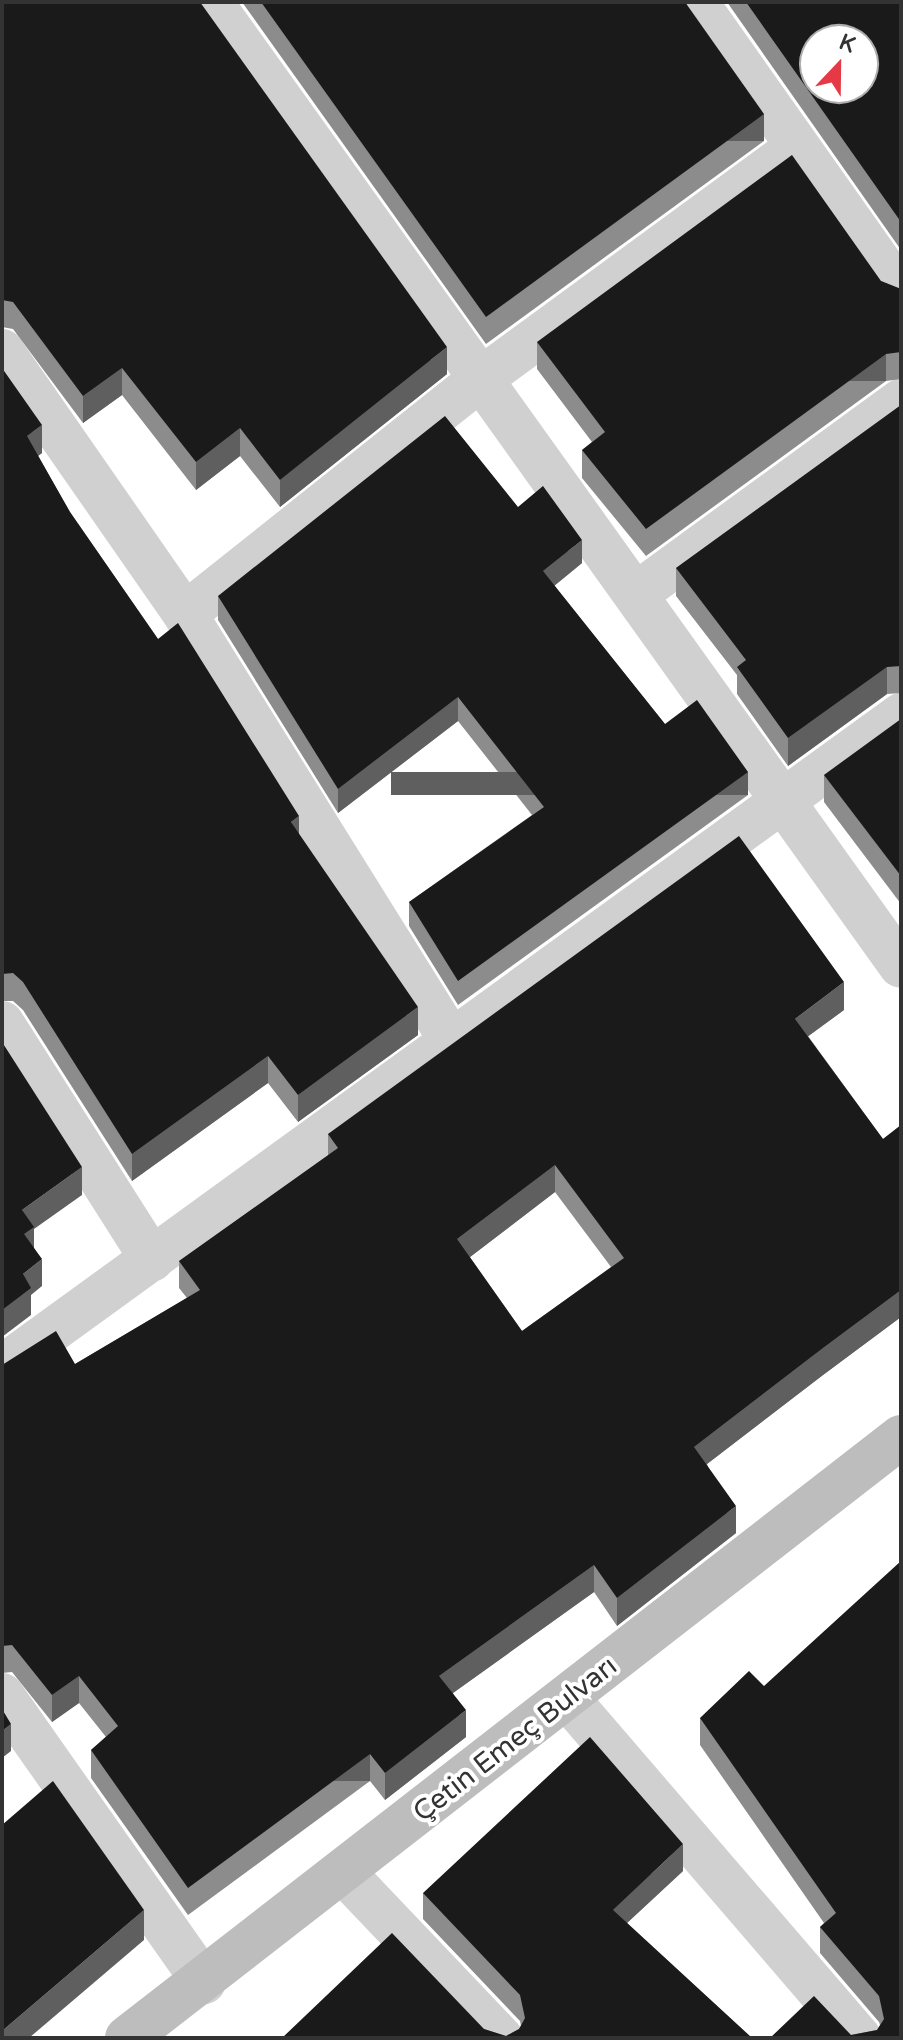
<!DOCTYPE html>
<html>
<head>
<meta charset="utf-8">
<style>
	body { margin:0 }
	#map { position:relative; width:903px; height:2040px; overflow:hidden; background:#fff; font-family:"Varela Round",sans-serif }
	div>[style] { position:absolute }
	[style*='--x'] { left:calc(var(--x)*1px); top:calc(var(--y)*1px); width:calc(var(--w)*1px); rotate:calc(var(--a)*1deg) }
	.minor>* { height:44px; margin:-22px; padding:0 22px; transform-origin:22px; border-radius:22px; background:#d0d0d0 }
	.secondary>* { height:44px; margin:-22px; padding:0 22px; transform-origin:22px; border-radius:22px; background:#bdbdbd }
	.wall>* { inset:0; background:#8c8c8c }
	.shaded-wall>* { inset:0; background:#5f5f5f; transform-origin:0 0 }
	.building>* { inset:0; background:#1a1a1a }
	span { translate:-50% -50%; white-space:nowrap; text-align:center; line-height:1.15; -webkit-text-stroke:8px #fff; paint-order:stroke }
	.street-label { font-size:28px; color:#333 }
	.frame { position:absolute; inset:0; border:4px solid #333; pointer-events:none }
	.north { position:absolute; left:799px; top:24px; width:80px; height:80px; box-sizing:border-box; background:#fff; border:2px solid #adadad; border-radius:50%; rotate:22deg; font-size:22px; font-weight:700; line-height:32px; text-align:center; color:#333 }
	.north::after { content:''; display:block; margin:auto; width:28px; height:36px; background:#e63946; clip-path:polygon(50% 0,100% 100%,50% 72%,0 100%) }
</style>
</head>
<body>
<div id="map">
	<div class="minor">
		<div style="--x:211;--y:2;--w:1185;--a:54.41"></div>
		<div style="--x:696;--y:2;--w:356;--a:54.8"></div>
		<div style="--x:2;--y:351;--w:320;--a:55.2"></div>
		<div style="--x:185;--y:614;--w:504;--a:58.04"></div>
		<div style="--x:636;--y:594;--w:328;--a:-36.1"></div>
		<div style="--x:185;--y:614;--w:379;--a:-38.5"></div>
		<div style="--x:482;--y:378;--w:391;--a:-36.2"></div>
		<div style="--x:2;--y:1023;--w:280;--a:57.6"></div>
		<div style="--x:2;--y:1367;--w:1111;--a:-35.95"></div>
		<div style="--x:2;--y:1695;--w:351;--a:54.9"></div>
		<div style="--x:568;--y:1699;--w:447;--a:49.3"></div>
		<div style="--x:344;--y:1873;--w:228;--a:46.4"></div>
	</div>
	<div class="secondary">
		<div style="--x:127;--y:2038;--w:980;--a:-37.83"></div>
	</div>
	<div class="wall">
		<div style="clip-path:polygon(2px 2px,447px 374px,280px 507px,240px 456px,196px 490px,122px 395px,83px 423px,13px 329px,2px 327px)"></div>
		<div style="clip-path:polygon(242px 2px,685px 2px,764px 141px,486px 344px)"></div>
		<div style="clip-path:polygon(727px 2px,901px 2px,901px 250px)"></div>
		<div style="clip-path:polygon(881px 281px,901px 289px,901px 379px,886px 381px,646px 556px,582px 478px,582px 450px,592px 442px,537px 369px,537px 342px)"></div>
		<div style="clip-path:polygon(2px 368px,42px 453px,38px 456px,70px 512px,158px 639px,299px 834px,418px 1035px,298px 1122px,268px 1083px,132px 1181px,23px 1010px,13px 1001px,2px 1001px)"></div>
		<div style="clip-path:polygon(901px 405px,901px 693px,887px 694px,788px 766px,737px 694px,737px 675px,676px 596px,676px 568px)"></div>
		<div style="clip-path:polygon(518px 507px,582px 563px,554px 586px,665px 724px,748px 795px,458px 1005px,409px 926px,409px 902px,532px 815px,458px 721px,338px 813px,218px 620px,218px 596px)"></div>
		<div style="clip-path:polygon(901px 719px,901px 904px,824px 802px,824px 775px)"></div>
		<div style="clip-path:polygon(evenodd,844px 1010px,808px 1036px,883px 1139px,901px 1125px,901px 1317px,823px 1375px,707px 1464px,736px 1533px,617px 1626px,594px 1592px,453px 1693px,466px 1737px,385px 1800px,370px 1781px,188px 1915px,91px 1778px,91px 1750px,106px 1737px,79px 1703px,52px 1722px,12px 1672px,2px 1673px,2px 1365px,75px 1364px,187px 1298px,179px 1288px,179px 1261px,328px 1156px,328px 1134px,844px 1010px,555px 1192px,611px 1267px,522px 1331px,470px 1257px,555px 1192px)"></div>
		<div style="clip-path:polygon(764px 1686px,901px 2038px,851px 2035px,877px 2030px,880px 2025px,879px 2022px,820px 1953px,820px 1927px,824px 1923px,700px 1745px,700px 1718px)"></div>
		<div style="clip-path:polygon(683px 1871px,627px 1923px,752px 2038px,282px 2038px,484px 2029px,506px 2036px,519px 2029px,521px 2026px,520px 2021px,423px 1919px,423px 1893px)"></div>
	</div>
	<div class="shaded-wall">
		<div style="left:764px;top:114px;width:27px;height:344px;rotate:90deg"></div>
		<div style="clip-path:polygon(447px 347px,447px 374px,280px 507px,280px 480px)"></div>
		<div style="left:886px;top:354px;width:27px;height:297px;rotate:90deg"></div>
		<div style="clip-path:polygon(122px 368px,122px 395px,83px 423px,83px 396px)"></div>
		<div style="clip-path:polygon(42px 425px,42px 453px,27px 464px,27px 436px)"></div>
		<div style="clip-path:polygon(240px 428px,240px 456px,196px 490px,196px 462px)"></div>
		<div style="clip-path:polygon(582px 540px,582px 563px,543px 595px,543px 571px)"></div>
		<div style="clip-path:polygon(887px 667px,887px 694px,788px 766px,788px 738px)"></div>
		<div style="clip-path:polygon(458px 697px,458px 721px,338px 813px,338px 789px)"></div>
		<div style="left:748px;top:772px;width:23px;height:357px;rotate:90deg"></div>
		<div style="clip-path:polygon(299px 816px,299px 843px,291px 822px)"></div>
		<div style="clip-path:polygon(844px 982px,844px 1010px,795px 1046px,795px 1019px)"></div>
		<div style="clip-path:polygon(418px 1007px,418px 1035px,298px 1122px,298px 1095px)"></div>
		<div style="clip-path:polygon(268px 1056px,268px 1083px,132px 1181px,132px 1154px)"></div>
		<div style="clip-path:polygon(555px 1165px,555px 1192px,457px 1267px,457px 1239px)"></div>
		<div style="clip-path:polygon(82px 1167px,82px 1195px,34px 1229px,34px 1254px,24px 1261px,22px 1210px)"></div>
		<div style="clip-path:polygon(42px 1259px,42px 1286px,31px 1295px,31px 1315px,2px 1337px,2px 1310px,23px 1274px)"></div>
		<div style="clip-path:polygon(901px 1290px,901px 1317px,823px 1375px,694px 1474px,694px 1447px,823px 1348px)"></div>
		<div style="clip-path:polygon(736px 1506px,736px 1533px,617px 1626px,617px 1598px)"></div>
		<div style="clip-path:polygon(594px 1565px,594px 1592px,439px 1703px,439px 1676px)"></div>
		<div style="clip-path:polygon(79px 1676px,79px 1703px,52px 1722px,52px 1695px)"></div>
		<div style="clip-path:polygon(466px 1710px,466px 1737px,385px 1800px,385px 1773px)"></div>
		<div style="clip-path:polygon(11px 1724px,11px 1751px,2px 1758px,2px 1731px)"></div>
		<div style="left:370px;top:1754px;width:27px;height:226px;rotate:90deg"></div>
		<div style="clip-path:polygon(683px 1844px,683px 1871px,613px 1936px,613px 1910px)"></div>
		<div style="clip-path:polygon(144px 1910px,144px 1940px,29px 2038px,2px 2038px,2px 2031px)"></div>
	</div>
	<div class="building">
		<div style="clip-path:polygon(2px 2px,200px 2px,447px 347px,280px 480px,240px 428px,196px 462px,122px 368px,83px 396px,13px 302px,2px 300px)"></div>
		<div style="clip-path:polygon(261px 2px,685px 2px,764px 114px,486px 317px)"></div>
		<div style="clip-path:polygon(evenodd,746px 2px,901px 2px,901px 222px,746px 2px,815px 40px,863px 40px,863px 88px,815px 88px,815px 40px)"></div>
		<div style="clip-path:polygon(792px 155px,881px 281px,901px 289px,901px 352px,886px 354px,646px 529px,582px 450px,605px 432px,537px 342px)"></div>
		<div style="clip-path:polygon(2px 368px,42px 425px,27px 436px,70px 512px,158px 639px,178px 623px,299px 816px,291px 822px,418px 1007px,298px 1095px,268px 1056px,132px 1154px,23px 982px,13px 973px,2px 974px)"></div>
		<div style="clip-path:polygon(901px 405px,901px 666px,887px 667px,788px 738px,737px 667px,746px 660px,676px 568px)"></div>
		<div style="clip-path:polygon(445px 416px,518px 507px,543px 486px,582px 540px,543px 571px,665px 724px,697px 700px,748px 772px,458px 981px,409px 902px,544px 807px,458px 697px,338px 789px,218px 596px)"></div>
		<div style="clip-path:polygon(901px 719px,901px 876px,824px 775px)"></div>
		<div style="clip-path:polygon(evenodd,739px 836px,844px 982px,795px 1019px,883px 1139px,901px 1125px,901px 1290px,823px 1348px,694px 1447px,736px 1506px,617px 1598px,594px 1565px,439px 1676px,466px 1710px,385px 1773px,370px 1754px,188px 1888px,91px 1750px,118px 1726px,79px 1676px,52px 1695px,12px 1645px,2px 1646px,2px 1365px,56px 1331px,75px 1364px,200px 1290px,179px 1261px,338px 1148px,328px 1134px,739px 836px,555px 1165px,624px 1258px,522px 1331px,457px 1239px,555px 1165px)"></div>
		<div style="clip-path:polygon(2px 1042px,82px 1167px,22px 1210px,34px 1227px,24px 1234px,42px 1259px,23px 1274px,31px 1288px,2px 1310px)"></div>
		<div style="clip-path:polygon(901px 1561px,901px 2038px,770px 2038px,814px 1996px,851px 2035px,877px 2030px,884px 2019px,879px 1996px,820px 1927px,836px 1913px,700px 1718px,749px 1671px,764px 1686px)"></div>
		<div style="clip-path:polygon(2px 1709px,11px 1724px,2px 1731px)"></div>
		<div style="clip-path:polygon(590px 1737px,683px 1844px,613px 1910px,752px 2038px,282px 2038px,392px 1933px,484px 2029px,506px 2036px,519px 2029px,525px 2018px,520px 1995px,423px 1893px)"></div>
		<div style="clip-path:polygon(53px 1781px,144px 1910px,2px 2031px,2px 1825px)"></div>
	</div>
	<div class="street-label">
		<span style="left:515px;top:1739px;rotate:-38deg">Çetin Emeç Bulvarı</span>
	</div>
	<div class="frame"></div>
	<div class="north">K</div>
</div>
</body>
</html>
